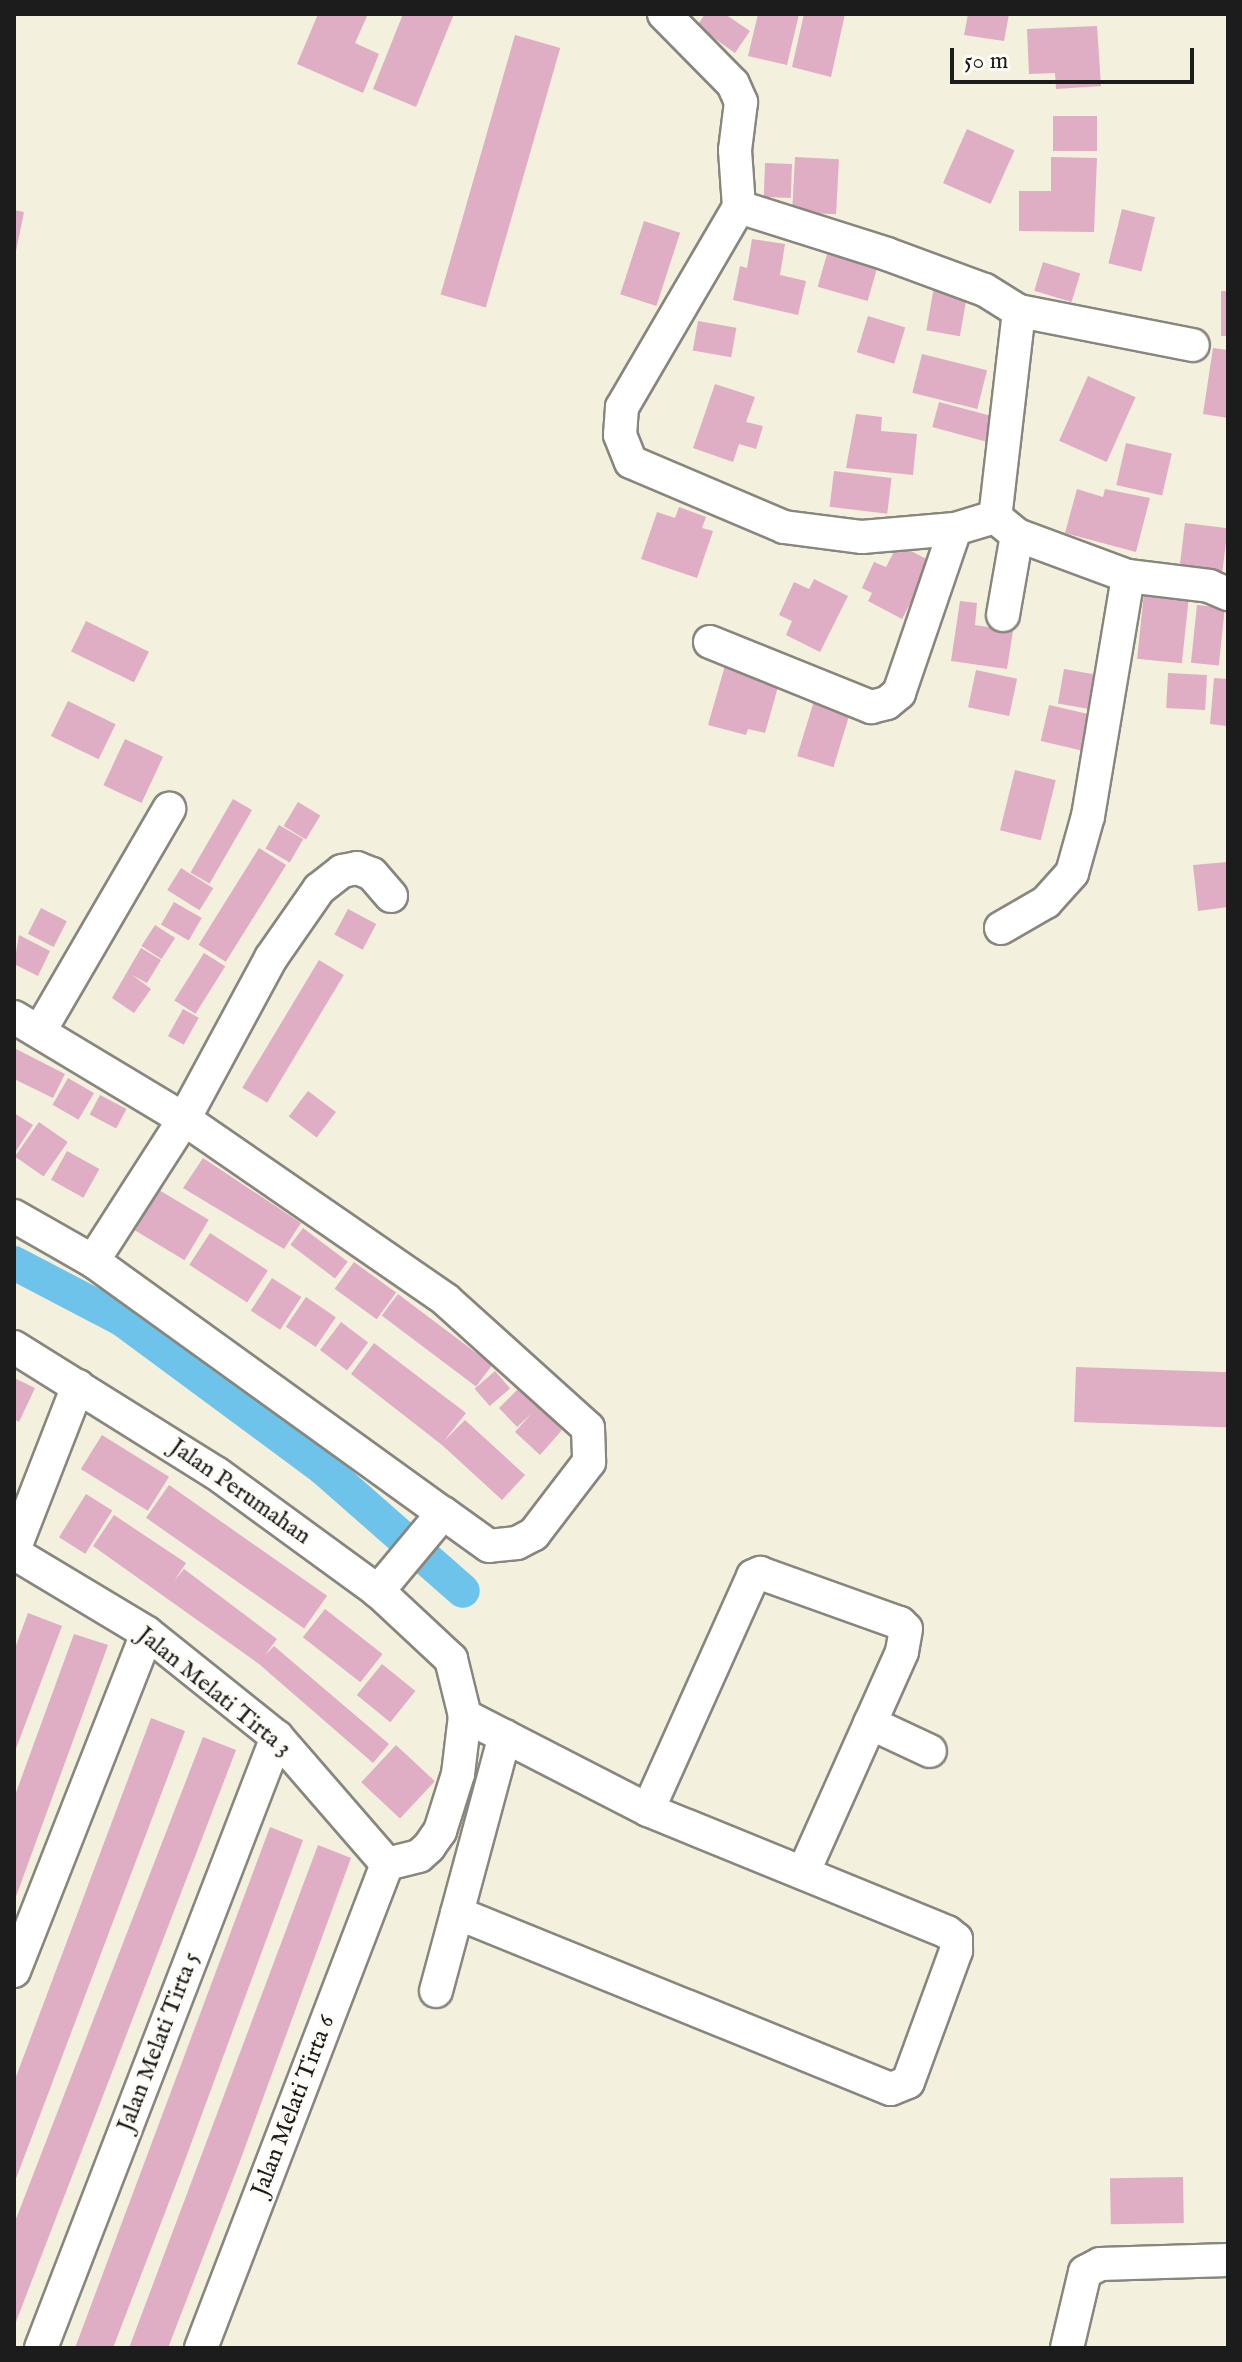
<!DOCTYPE html>
<html>
<head>
<meta charset="utf-8">
<style>
	body { margin:0 }
	#map { position:relative; width:1242px; height:2362px; overflow:hidden; background:#f4f0de; font-family:"IM FELL English",serif }
	div>[style] { position:absolute }
	[style*='--x'] { left:calc(var(--x)*1px); top:calc(var(--y)*1px); width:calc(var(--w)*1px); rotate:calc(var(--a)*1deg) }
	.canal>* { height:34px; margin:-17px; padding:0 17px; transform-origin:17px; border-radius:17px; background:#6dc3ea }
	.building>* { inset:0; background:#dfadc4; transform-origin:0 0 }
	.roads { filter:drop-shadow(2px 0 #88867d) drop-shadow(-2px 0 #88867d) drop-shadow(0 2px #88867d) drop-shadow(0 -2px #88867d) }
	.street>* { height:32px; margin:-16px; padding:0 16px; transform-origin:16px; border-radius:16px; background:#fff }
	span { translate:-50% -50%; white-space:nowrap; text-align:center; line-height:1.15; -webkit-text-stroke:6px #fdfcf7; paint-order:stroke }
	.street-label { font-size:24px; color:#1c1c1c }
	.frame { position:absolute; inset:0; border:16px solid #1c1c1c; pointer-events:none }
	.scale { position:absolute; left:950px; top:48px; width:244px; height:36px; box-sizing:border-box; border:4px solid #1c1c1c; border-top:0; padding-left:10px; font-size:24px; line-height:28px; white-space:nowrap; color:#1c1c1c; -webkit-text-stroke:6px #fdfcf7; paint-order:stroke }
</style>
</head>
<body>
<div id="map">
	<div class="canal">
		<div style="--x:14;--y:1263;--w:123;--a:27.6"></div>
		<div style="--x:123;--y:1320;--w:249;--a:36.5"></div>
		<div style="--x:323;--y:1468;--w:186;--a:41.3"></div>
	</div>
	<div class="building">
		<div style="clip-path:polygon(318px 14px,368px 14px,355px 43px,379px 54px,363px 93px,297px 64px)"></div>
		<div style="clip-path:polygon(403px 14px,454px 14px,416px 107px,373px 89px)"></div>
		<div style="clip-path:polygon(705px 14px,725px 14px,750px 31px,735px 53px,697px 26px)"></div>
		<div style="clip-path:polygon(758px 14px,799px 14px,787px 65px,748px 56px)"></div>
		<div style="clip-path:polygon(804px 14px,845px 14px,831px 77px,792px 67px)"></div>
		<div style="clip-path:polygon(968px 14px,1009px 14px,1004px 41px,964px 35px)"></div>
		<div style="clip-path:polygon(1097px 26px,1101px 86px,1056px 89px,1055px 73px,1029px 74px,1027px 29px)"></div>
		<div style="left:515px;top:35px;width:47px;height:270px;rotate:16deg"></div>
		<div style="left:1053px;top:116px;width:44px;height:35px"></div>
		<div style="left:967px;top:129px;width:52px;height:59px;rotate:24deg"></div>
		<div style="left:795px;top:157px;width:44px;height:55px;rotate:3deg"></div>
		<div style="clip-path:polygon(1051px 157px,1097px 158px,1094px 232px,1019px 231px,1019px 191px,1051px 191px)"></div>
		<div style="left:765px;top:163px;width:27px;height:34px;rotate:2deg"></div>
		<div style="left:1122px;top:209px;width:34px;height:56px;rotate:14deg"></div>
		<div style="clip-path:polygon(14px 210px,24px 212px,15px 256px,14px 256px)"></div>
		<div style="left:644px;top:221px;width:38px;height:77px;rotate:18deg"></div>
		<div style="clip-path:polygon(752px 239px,785px 244px,780px 275px,806px 281px,798px 315px,733px 300px,740px 266px,747px 268px)"></div>
		<div style="left:827px;top:254px;width:52px;height:34px;rotate:16deg"></div>
		<div style="left:1043px;top:262px;width:39px;height:30px;rotate:17deg"></div>
		<div style="left:934px;top:287px;width:34px;height:44px;rotate:10deg"></div>
		<div style="left:1221px;top:291px;width:7px;height:45px"></div>
		<div style="left:868px;top:316px;width:39px;height:38px;rotate:17deg"></div>
		<div style="left:698px;top:321px;width:39px;height:30px;rotate:10deg"></div>
		<div style="clip-path:polygon(1213px 348px,1228px 350px,1228px 418px,1203px 414px)"></div>
		<div style="left:922px;top:354px;width:67px;height:40px;rotate:14deg"></div>
		<div style="left:1088px;top:376px;width:52px;height:71px;rotate:24deg"></div>
		<div style="clip-path:polygon(715px 384px,755px 397px,746px 422px,763px 426px,756px 449px,739px 444px,733px 462px,693px 448px)"></div>
		<div style="left:939px;top:402px;width:59px;height:26px;rotate:15deg"></div>
		<div style="clip-path:polygon(856px 414px,882px 417px,881px 431px,917px 434px,913px 475px,846px 468px)"></div>
		<div style="left:1126px;top:443px;width:47px;height:43px;rotate:13deg"></div>
		<div style="left:834px;top:471px;width:58px;height:36px;rotate:7deg"></div>
		<div style="clip-path:polygon(1077px 489px,1103px 497px,1105px 489px,1150px 498px,1136px 552px,1065px 533px)"></div>
		<div style="clip-path:polygon(679px 507px,706px 517px,702px 528px,713px 531px,697px 578px,641px 559px,657px 512px,675px 518px)"></div>
		<div style="left:1185px;top:523px;width:43px;height:47px;rotate:7deg"></div>
		<div style="clip-path:polygon(898px 544px,932px 562px,902px 619px,868px 601px,872px 593px,862px 588px,874px 562px,886px 567px)"></div>
		<div style="clip-path:polygon(814px 579px,848px 596px,820px 652px,786px 635px,792px 621px,779px 615px,794px 582px,809px 589px)"></div>
		<div style="left:1144px;top:593px;width:45px;height:66px;rotate:6deg"></div>
		<div style="clip-path:polygon(960px 601px,977px 603px,975px 625px,1013px 631px,1007px 669px,951px 661px)"></div>
		<div style="left:1197px;top:605px;width:28px;height:58px;rotate:6deg"></div>
		<div style="left:86px;top:621px;width:70px;height:34px;rotate:26deg"></div>
		<div style="clip-path:polygon(726px 662px,764px 673px,761px 683px,778px 687px,765px 733px,748px 729px,746px 735px,708px 725px)"></div>
		<div style="left:1064px;top:669px;width:46px;height:35px;rotate:10deg"></div>
		<div style="left:976px;top:670px;width:42px;height:38px;rotate:12deg"></div>
		<div style="left:1168px;top:673px;width:39px;height:35px;rotate:3deg"></div>
		<div style="clip-path:polygon(1214px 678px,1228px 679px,1227px 726px,1210px 724px)"></div>
		<div style="left:817px;top:691px;width:38px;height:68px;rotate:17deg"></div>
		<div style="left:68px;top:701px;width:53px;height:39px;rotate:26deg"></div>
		<div style="left:1049px;top:705px;width:50px;height:37px;rotate:13deg"></div>
		<div style="left:125px;top:739px;width:42px;height:51px;rotate:25deg"></div>
		<div style="left:1015px;top:770px;width:42px;height:62px;rotate:14deg"></div>
		<div style="left:233px;top:799px;width:22px;height:85px;rotate:30deg"></div>
		<div style="left:298px;top:802px;width:26px;height:28px;rotate:31deg"></div>
		<div style="left:279px;top:825px;width:28px;height:27px;rotate:30deg"></div>
		<div style="left:259px;top:848px;width:32px;height:114px;rotate:32deg"></div>
		<div style="clip-path:polygon(1228px 862px,1228px 907px,1198px 911px,1193px 865px)"></div>
		<div style="left:181px;top:868px;width:38px;height:26px;rotate:32deg"></div>
		<div style="left:174px;top:902px;width:32px;height:26px;rotate:30deg"></div>
		<div style="left:41px;top:908px;width:29px;height:29px;rotate:27deg"></div>
		<div style="left:348px;top:909px;width:32px;height:29px;rotate:28deg"></div>
		<div style="left:155px;top:925px;width:24px;height:25px;rotate:33deg"></div>
		<div style="clip-path:polygon(19px 935px,50px 951px,38px 976px,14px 964px)"></div>
		<div style="clip-path:polygon(141px 948px,161px 960px,147px 983px,132px 975px,151px 989px,134px 1013px,112px 998px)"></div>
		<div style="left:204px;top:953px;width:25px;height:56px;rotate:32deg"></div>
		<div style="left:319px;top:960px;width:29px;height:149px;rotate:31deg"></div>
		<div style="left:183px;top:1009px;width:18px;height:31px;rotate:29deg"></div>
		<div style="clip-path:polygon(14px 1048px,65px 1074px,53px 1098px,14px 1079px)"></div>
		<div style="left:68px;top:1078px;width:30px;height:31px;rotate:30deg"></div>
		<div style="left:308px;top:1091px;width:35px;height:32px;rotate:37deg"></div>
		<div style="left:100px;top:1095px;width:30px;height:22px;rotate:28deg"></div>
		<div style="clip-path:polygon(14px 1113px,33px 1125px,14px 1154px)"></div>
		<div style="left:39px;top:1122px;width:35px;height:42px;rotate:35deg"></div>
		<div style="left:67px;top:1151px;width:37px;height:33px;rotate:29deg"></div>
		<div style="clip-path:polygon(203px 1158px,301px 1223px,284px 1249px,183px 1188px)"></div>
		<div style="left:159px;top:1190px;width:58px;height:47px;rotate:31deg"></div>
		<div style="left:303px;top:1228px;width:56px;height:21px;rotate:37deg"></div>
		<div style="left:210px;top:1233px;width:69px;height:38px;rotate:33deg"></div>
		<div style="left:354px;top:1262px;width:52px;height:33px;rotate:36deg"></div>
		<div style="left:272px;top:1278px;width:35px;height:39px;rotate:33deg"></div>
		<div style="left:398px;top:1294px;width:118px;height:27px;rotate:37deg"></div>
		<div style="left:306px;top:1297px;width:36px;height:36px;rotate:34deg"></div>
		<div style="left:341px;top:1322px;width:34px;height:35px;rotate:37deg"></div>
		<div style="clip-path:polygon(374px 1343px,466px 1413px,444px 1441px,465px 1420px,525px 1475px,502px 1500px,442px 1445px,351px 1374px)"></div>
		<div style="left:1076px;top:1367px;width:152px;height:55px;rotate:2deg"></div>
		<div style="left:495px;top:1371px;width:23px;height:27px;rotate:49deg"></div>
		<div style="clip-path:polygon(14px 1378px,35px 1388px,19px 1422px,14px 1419px)"></div>
		<div style="clip-path:polygon(519px 1388px,562px 1430px,540px 1455px,515px 1432px,531px 1414px,517px 1427px,499px 1408px)"></div>
		<div style="left:102px;top:1435px;width:79px;height:40px;rotate:32deg"></div>
		<div style="left:169px;top:1485px;width:193px;height:40px;rotate:35deg"></div>
		<div style="left:86px;top:1494px;width:31px;height:51px;rotate:32deg"></div>
		<div style="clip-path:polygon(114px 1515px,186px 1563px,174px 1581px,184px 1569px,277px 1639px,265px 1655px,274px 1646px,389px 1744px,373px 1763px,259px 1664px,93px 1546px)"></div>
		<div style="left:325px;top:1609px;width:73px;height:36px;rotate:38deg"></div>
		<div style="clip-path:polygon(28px 1613px,62px 1626px,14px 1754px,14px 1651px)"></div>
		<div style="clip-path:polygon(74px 1634px,108px 1645px,14px 1902px,14px 1798px)"></div>
		<div style="left:382px;top:1664px;width:43px;height:40px;rotate:39deg"></div>
		<div style="clip-path:polygon(151px 1718px,185px 1731px,14px 2184px,14px 2082px)"></div>
		<div style="clip-path:polygon(203px 1737px,236px 1750px,14px 2327px,14px 2224px)"></div>
		<div style="left:396px;top:1745px;width:53px;height:51px;rotate:43deg"></div>
		<div style="clip-path:polygon(270px 1827px,303px 1840px,181px 2171px,113px 2348px,75px 2348px)"></div>
		<div style="clip-path:polygon(318px 1845px,351px 1858px,240px 2161px,168px 2348px,129px 2348px)"></div>
		<div style="left:1183px;top:2177px;width:46px;height:73px;rotate:89deg"></div>
	</div>
	<div class="roads">
		<div class="street">
			<div style="--x:664;--y:14;--w:98;--a:45.4"></div>
			<div style="--x:733;--y:84;--w:20;--a:66"></div>
			<div style="--x:741;--y:102;--w:48;--a:97.1"></div>
			<div style="--x:735;--y:150;--w:57;--a:86"></div>
			<div style="--x:739;--y:207;--w:155;--a:17.6"></div>
			<div style="--x:887;--y:254;--w:104;--a:20.2"></div>
			<div style="--x:985;--y:290;--w:40;--a:32"></div>
			<div style="--x:1019;--y:311;--w:207;--a:96.6"></div>
			<div style="--x:995;--y:517;--w:28;--a:39"></div>
			<div style="--x:1017;--y:535;--w:118;--a:20.3"></div>
			<div style="--x:1128;--y:576;--w:82;--a:7"></div>
			<div style="--x:1209;--y:586;--w:21;--a:23"></div>
			<div style="--x:739;--y:207;--w:232;--a:120.3"></div>
			<div style="--x:622;--y:407;--w:28;--a:94"></div>
			<div style="--x:620;--y:435;--w:29;--a:68"></div>
			<div style="--x:631;--y:462;--w:166;--a:23"></div>
			<div style="--x:784;--y:527;--w:79;--a:7.3"></div>
			<div style="--x:862;--y:537;--w:93;--a:-4.9"></div>
			<div style="--x:955;--y:529;--w:42;--a:-16.7"></div>
			<div style="--x:1019;--y:311;--w:177;--a:11.1"></div>
			<div style="--x:1003;--y:615;--w:81;--a:-80.1"></div>
			<div style="--x:710;--y:642;--w:174;--a:22"></div>
			<div style="--x:871;--y:707;--w:16;--a:-14"></div>
			<div style="--x:887;--y:703;--w:16;--a:-40"></div>
			<div style="--x:899;--y:693;--w:173;--a:-71.1"></div>
			<div style="--x:1001;--y:928;--w:52;--a:-30"></div>
			<div style="--x:1046;--y:902;--w:39;--a:-48"></div>
			<div style="--x:1072;--y:873;--w:59;--a:-74.3"></div>
			<div style="--x:1088;--y:816;--w:243;--a:-80.5"></div>
			<div style="--x:14;--y:1017;--w:198;--a:31"></div>
			<div style="--x:184;--y:1119;--w:318;--a:34.6"></div>
			<div style="--x:446;--y:1300;--w:191;--a:42"></div>
			<div style="--x:588;--y:1428;--w:34;--a:88"></div>
			<div style="--x:589;--y:1462;--w:91;--a:127.4"></div>
			<div style="--x:534;--y:1534;--w:19;--a:152"></div>
			<div style="--x:517;--y:1543;--w:28;--a:174"></div>
			<div style="--x:489;--y:1546;--w:57;--a:-144.3"></div>
			<div style="--x:443;--y:1513;--w:102;--a:129.8"></div>
			<div style="--x:41;--y:1029;--w:255;--a:-59.8"></div>
			<div style="--x:14;--y:1216;--w:91;--a:29.7"></div>
			<div style="--x:93;--y:1261;--w:431;--a:35.8"></div>
			<div style="--x:93;--y:1261;--w:169;--a:-57.3"></div>
			<div style="--x:184;--y:1119;--w:183;--a:-61.6"></div>
			<div style="--x:271;--y:958;--w:84;--a:-55.2"></div>
			<div style="--x:319;--y:889;--w:29;--a:-38"></div>
			<div style="--x:342;--y:871;--w:15;--a:-11"></div>
			<div style="--x:357;--y:868;--w:16;--a:22"></div>
			<div style="--x:372;--y:874;--w:29;--a:49"></div>
			<div style="--x:14;--y:1347;--w:238;--a:32"></div>
			<div style="--x:216;--y:1473;--w:200;--a:36.1"></div>
			<div style="--x:378;--y:1591;--w:100;--a:43"></div>
			<div style="--x:451;--y:1659;--w:59;--a:76.2"></div>
			<div style="--x:465;--y:1716;--w:58;--a:96.9"></div>
			<div style="--x:458;--y:1774;--w:60;--a:107.5"></div>
			<div style="--x:440;--y:1831;--w:19;--a:125"></div>
			<div style="--x:429;--y:1847;--w:13;--a:138"></div>
			<div style="--x:419;--y:1856;--w:33;--a:166"></div>
			<div style="--x:14;--y:1550;--w:176;--a:-68.7"></div>
			<div style="--x:14;--y:1553;--w:155;--a:31"></div>
			<div style="--x:147;--y:1633;--w:166;--a:38.7"></div>
			<div style="--x:277;--y:1737;--w:168;--a:49.1"></div>
			<div style="--x:870;--y:1723;--w:66;--a:25"></div>
			<div style="--x:648;--y:1810;--w:256;--a:-65.8"></div>
			<div style="--x:753;--y:1576;--w:8;--a:-23"></div>
			<div style="--x:760;--y:1573;--w:149;--a:19.7"></div>
			<div style="--x:900;--y:1623;--w:8;--a:45"></div>
			<div style="--x:906;--y:1629;--w:23;--a:100"></div>
			<div style="--x:902;--y:1652;--w:242;--a:114.1"></div>
			<div style="--x:457;--y:1913;--w:468;--a:22.1"></div>
			<div style="--x:891;--y:2089;--w:18;--a:-22"></div>
			<div style="--x:908;--y:2082;--w:140;--a:-69.9"></div>
			<div style="--x:956;--y:1951;--w:12;--a:-90"></div>
			<div style="--x:956;--y:1939;--w:11;--a:-142"></div>
			<div style="--x:947;--y:1932;--w:323;--a:-157.8"></div>
			<div style="--x:648;--y:1810;--w:206;--a:-152.8"></div>
			<div style="--x:14;--y:1971;--w:363;--a:-68.5"></div>
			<div style="--x:436;--y:1991;--w:264;--a:-74.9"></div>
			<div style="--x:41;--y:2348;--w:655;--a:-68.88"></div>
			<div style="--x:201;--y:2348;--w:519;--a:-68.98"></div>
			<div style="--x:1067;--y:2348;--w:78;--a:-76.7"></div>
			<div style="--x:1085;--y:2272;--w:17;--a:-28"></div>
			<div style="--x:1100;--y:2264;--w:128;--a:-1.8"></div>
		</div>
	</div>
	<div class="street-label">
		<span style="left:240px;top:1492px;rotate:35deg">Jalan Perumahan</span>
		<span style="left:214px;top:1692px;rotate:39deg">Jalan Melati Tirta 3</span>
		<span style="left:159px;top:2042px;rotate:-69deg">Jalan Melati Tirta 5</span>
		<span style="left:294px;top:2106px;rotate:-69deg">Jalan Melati Tirta 6</span>
	</div>
	<div class="frame"></div>
	<div class="scale">50 m</div>
</div>
</body>
</html>
